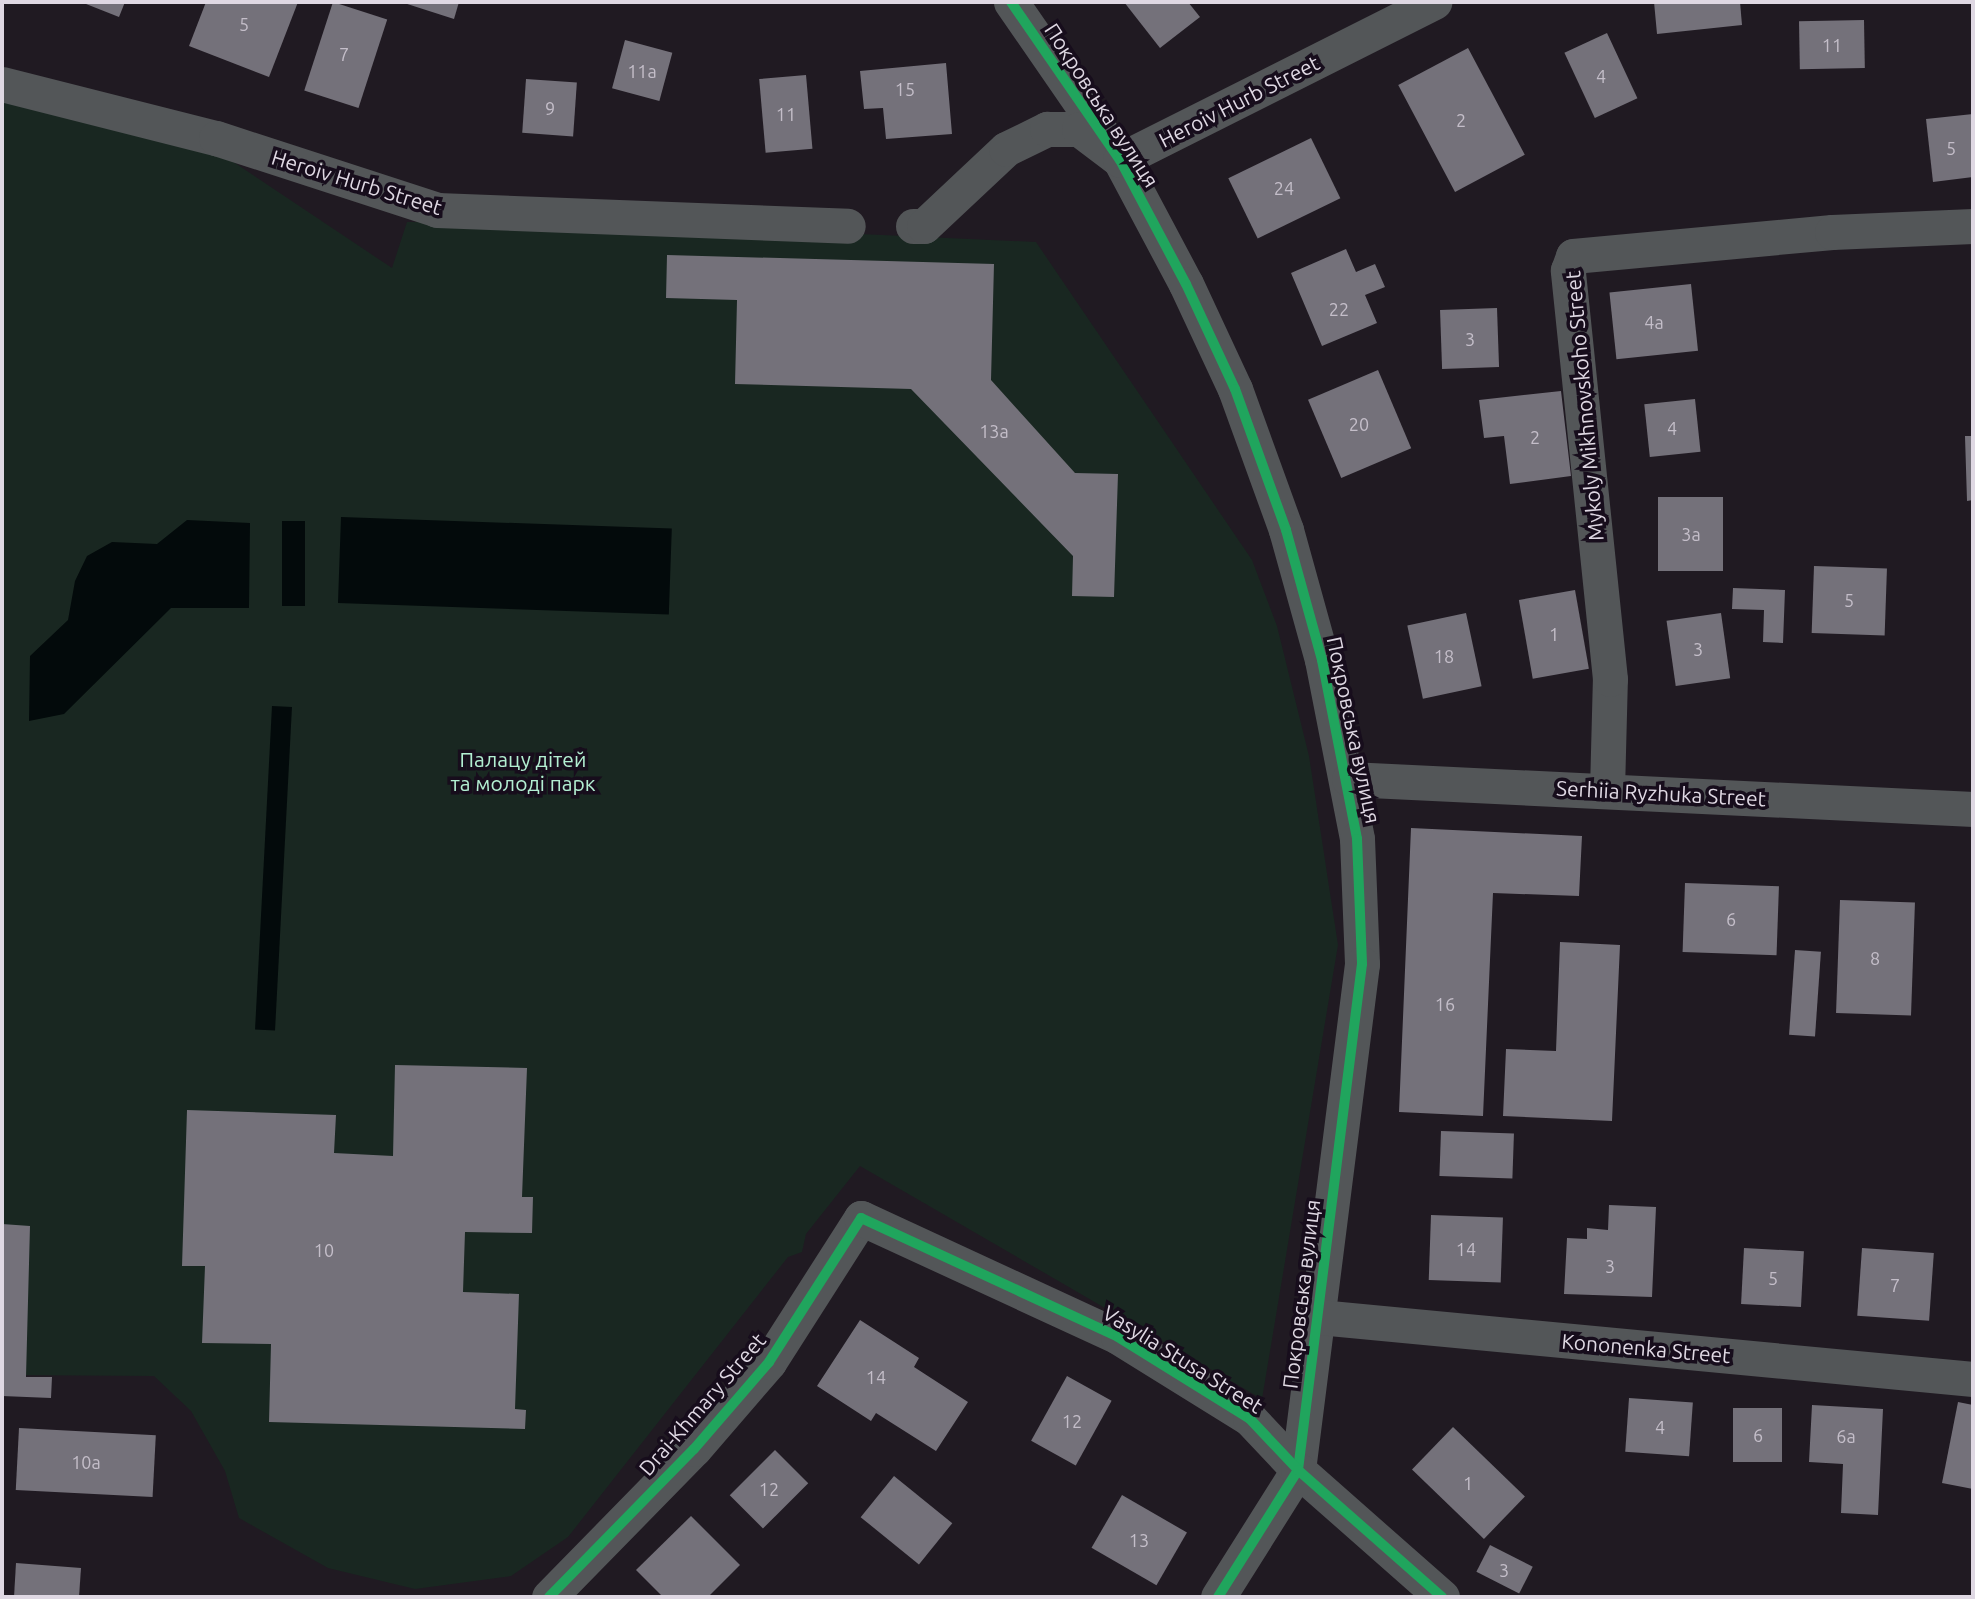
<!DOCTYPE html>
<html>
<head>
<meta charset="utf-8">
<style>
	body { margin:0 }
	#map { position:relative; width:1975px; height:1599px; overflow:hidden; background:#201a22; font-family:Ubuntu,sans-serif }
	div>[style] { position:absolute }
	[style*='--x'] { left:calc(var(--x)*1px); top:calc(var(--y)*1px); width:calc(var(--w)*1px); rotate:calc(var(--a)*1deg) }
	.green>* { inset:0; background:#192721 }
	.water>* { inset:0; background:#030a0b; transform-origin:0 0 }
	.building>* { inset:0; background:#74717a; transform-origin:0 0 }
	.minor>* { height:35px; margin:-17.5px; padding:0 17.5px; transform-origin:17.5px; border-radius:17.5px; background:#535658 }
	.cycleway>* { height:10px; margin:-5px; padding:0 5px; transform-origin:5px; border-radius:5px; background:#20a55d }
	span { translate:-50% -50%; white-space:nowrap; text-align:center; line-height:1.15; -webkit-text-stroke:7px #170d1c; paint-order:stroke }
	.number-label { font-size:18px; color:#c4bec9 }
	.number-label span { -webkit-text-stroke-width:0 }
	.street-label { font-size:21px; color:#dfd8e3 }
	.park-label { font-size:21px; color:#b3efd2 }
	.frame { position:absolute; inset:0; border:4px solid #dfd8e3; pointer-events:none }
</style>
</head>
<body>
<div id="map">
	<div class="green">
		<div style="clip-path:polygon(2px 101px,220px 153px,392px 268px,407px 222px,619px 223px,1036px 242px,1252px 560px,1277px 626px,1309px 756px,1338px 945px,1262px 1399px,860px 1166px,806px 1234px,802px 1252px,788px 1257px,568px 1537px,511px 1576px,415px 1589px,328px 1568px,239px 1518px,225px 1471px,191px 1411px,154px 1376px,2px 1375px)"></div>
	</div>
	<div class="water">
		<div style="left:341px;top:517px;width:331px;height:86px;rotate:2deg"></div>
		<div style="clip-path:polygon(187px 520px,250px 523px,249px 608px,171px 608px,64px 714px,29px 721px,30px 656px,68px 620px,75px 581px,87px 556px,112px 542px,157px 544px)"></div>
		<div style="left:282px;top:521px;width:23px;height:85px"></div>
		<div style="left:272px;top:706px;width:20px;height:324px;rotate:3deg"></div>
	</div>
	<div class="building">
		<div style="clip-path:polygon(81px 2px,125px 2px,119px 17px)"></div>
		<div style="clip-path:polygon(206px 2px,298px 2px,269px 77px,189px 46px)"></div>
		<div style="left:333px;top:2px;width:57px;height:93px;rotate:18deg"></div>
		<div style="clip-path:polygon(401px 2px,459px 2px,454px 19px)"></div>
		<div style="clip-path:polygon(1124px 2px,1188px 2px,1200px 17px,1160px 48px)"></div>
		<div style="clip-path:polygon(1654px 2px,1740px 2px,1742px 25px,1657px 34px)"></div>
		<div style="left:1864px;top:20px;width:48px;height:65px;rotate:89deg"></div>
		<div style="left:1607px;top:33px;width:72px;height:47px;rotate:65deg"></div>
		<div style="left:625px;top:40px;width:49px;height:50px;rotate:15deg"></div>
		<div style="left:1468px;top:48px;width:121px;height:79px;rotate:62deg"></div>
		<div style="clip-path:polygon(946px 63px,952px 134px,886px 139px,883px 108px,864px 109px,860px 71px)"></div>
		<div style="left:806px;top:75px;width:74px;height:47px;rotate:85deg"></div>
		<div style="left:526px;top:79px;width:51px;height:54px;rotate:4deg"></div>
		<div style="clip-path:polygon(1973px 114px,1973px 177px,1933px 182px,1926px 119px)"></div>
		<div style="left:1311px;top:138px;width:67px;height:92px;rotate:64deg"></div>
		<div style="clip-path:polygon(1346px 249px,1356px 272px,1375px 264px,1385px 287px,1365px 295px,1377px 323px,1322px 346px,1291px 273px)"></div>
		<div style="clip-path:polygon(667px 255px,994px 264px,991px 380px,1075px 473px,1118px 474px,1114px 597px,1072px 596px,1073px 556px,911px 389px,735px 384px,737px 300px,666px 298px)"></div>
		<div style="left:1691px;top:284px;width:67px;height:82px;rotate:84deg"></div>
		<div style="left:1497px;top:308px;width:59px;height:57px;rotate:88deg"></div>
		<div style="left:1378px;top:370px;width:85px;height:76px;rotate:67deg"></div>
		<div style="clip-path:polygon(1561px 391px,1571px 476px,1510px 484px,1504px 436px,1484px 438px,1479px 400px)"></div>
		<div style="left:1695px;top:399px;width:53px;height:51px;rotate:84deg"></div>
		<div style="clip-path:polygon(1965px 436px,1973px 436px,1973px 500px,1967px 501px)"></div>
		<div style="left:1658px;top:497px;width:65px;height:74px"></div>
		<div style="left:1814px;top:566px;width:73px;height:67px;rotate:2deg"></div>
		<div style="clip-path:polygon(1733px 588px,1785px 590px,1783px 643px,1763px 642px,1764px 610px,1732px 609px)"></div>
		<div style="left:1575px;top:590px;width:80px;height:57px;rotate:80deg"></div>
		<div style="left:1466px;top:613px;width:75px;height:60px;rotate:78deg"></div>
		<div style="left:1721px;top:613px;width:66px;height:55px;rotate:82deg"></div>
		<div style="clip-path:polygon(1411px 828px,1582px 836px,1579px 896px,1493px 893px,1483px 1116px,1399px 1112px)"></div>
		<div style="left:1685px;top:883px;width:94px;height:69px;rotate:2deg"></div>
		<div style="left:1840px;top:900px;width:75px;height:113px;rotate:2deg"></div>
		<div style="clip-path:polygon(1560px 942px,1620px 945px,1612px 1121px,1503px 1116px,1506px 1049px,1556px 1051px)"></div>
		<div style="left:1795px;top:950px;width:26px;height:85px;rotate:4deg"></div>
		<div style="clip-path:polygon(395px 1065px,527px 1068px,522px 1197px,533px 1197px,532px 1233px,465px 1232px,463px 1292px,519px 1294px,515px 1409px,526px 1410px,525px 1429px,269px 1422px,271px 1344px,202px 1343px,205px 1266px,182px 1266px,187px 1110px,336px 1115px,334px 1153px,393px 1156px)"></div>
		<div style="left:1441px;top:1131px;width:73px;height:45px;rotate:2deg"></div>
		<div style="clip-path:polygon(1609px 1205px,1656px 1207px,1652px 1297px,1564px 1294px,1567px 1238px,1587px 1239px,1587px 1228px,1608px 1230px)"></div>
		<div style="left:1431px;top:1215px;width:72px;height:65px;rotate:2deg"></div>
		<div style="clip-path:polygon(2px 1224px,30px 1226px,26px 1377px,52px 1377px,51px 1398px,2px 1396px)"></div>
		<div style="left:1744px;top:1248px;width:60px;height:56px;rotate:3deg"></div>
		<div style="left:1862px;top:1248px;width:72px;height:68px;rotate:4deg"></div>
		<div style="clip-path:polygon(860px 1320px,919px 1358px,914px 1367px,968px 1402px,936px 1451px,876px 1413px,871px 1421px,817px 1386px)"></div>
		<div style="left:1067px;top:1376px;width:51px;height:74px;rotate:29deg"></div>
		<div style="left:1629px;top:1398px;width:64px;height:54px;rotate:4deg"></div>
		<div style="clip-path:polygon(1958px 1402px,1973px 1405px,1973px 1489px,1942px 1483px)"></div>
		<div style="clip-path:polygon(1812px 1405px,1883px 1409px,1878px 1515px,1841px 1513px,1843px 1464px,1809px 1462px)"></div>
		<div style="left:1733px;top:1408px;width:49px;height:54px"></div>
		<div style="left:1453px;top:1427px;width:100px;height:59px;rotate:44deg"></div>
		<div style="left:19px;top:1428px;width:137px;height:62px;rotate:3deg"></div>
		<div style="left:775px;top:1450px;width:47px;height:64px;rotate:45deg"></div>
		<div style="left:894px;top:1476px;width:75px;height:53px;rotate:39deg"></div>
		<div style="left:1122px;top:1495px;width:75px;height:61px;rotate:30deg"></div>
		<div style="clip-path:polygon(691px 1516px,740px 1565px,708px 1597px,663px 1597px,636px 1570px)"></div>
		<div style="left:1490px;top:1545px;width:48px;height:30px;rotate:27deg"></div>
		<div style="clip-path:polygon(16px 1563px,81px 1568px,79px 1597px,14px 1597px)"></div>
	</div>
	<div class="minor">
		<div style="--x:1011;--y:2;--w:192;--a:55.4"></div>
		<div style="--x:1120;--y:160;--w:140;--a:62"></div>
		<div style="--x:1186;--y:284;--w:116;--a:65"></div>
		<div style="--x:1235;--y:389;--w:150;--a:70.1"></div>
		<div style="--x:1286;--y:530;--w:135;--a:74.5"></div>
		<div style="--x:1322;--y:660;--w:182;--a:78.9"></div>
		<div style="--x:1357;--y:839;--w:125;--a:87.7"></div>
		<div style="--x:1362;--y:964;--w:510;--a:97.21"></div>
		<div style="--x:1298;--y:1470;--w:150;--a:122.2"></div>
		<div style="--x:2;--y:84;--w:221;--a:14.2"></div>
		<div style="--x:216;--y:138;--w:232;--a:18"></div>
		<div style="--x:437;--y:210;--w:411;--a:2.2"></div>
		<div style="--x:913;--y:226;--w:11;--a:0"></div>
		<div style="--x:924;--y:226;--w:112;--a:-43.2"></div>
		<div style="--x:1006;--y:149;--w:46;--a:-26"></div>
		<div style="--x:1047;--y:129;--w:32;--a:0"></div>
		<div style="--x:1079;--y:129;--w:51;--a:37.1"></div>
		<div style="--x:1120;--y:160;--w:352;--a:-26.7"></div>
		<div style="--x:1349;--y:779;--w:625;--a:2.75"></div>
		<div style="--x:1607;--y:790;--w:111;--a:-88.5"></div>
		<div style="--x:1610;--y:679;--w:411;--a:-95.9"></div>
		<div style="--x:1568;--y:270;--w:15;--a:-70"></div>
		<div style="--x:1573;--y:256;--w:260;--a:-5.3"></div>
		<div style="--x:1832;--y:232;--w:141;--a:-2.4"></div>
		<div style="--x:1319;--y:1317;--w:657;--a:5.42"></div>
		<div style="--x:549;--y:1597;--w:207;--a:-45.6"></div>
		<div style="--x:694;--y:1449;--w:115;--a:-49.2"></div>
		<div style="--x:769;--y:1362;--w:171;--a:-57.4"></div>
		<div style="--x:861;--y:1218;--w:283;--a:24.8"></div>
		<div style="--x:1118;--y:1337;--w:155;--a:31.8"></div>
		<div style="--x:1250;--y:1419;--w:70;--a:46.7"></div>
		<div style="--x:1298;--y:1470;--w:192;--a:41.4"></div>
	</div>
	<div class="cycleway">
		<div style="--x:1011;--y:2;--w:192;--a:55.4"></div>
		<div style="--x:1120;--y:160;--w:140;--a:62"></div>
		<div style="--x:1186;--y:284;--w:116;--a:65"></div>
		<div style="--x:1235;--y:389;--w:150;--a:70.1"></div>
		<div style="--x:1286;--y:530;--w:135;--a:74.5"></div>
		<div style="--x:1322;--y:660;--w:182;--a:78.9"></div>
		<div style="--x:1357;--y:839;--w:125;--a:87.7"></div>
		<div style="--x:1362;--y:964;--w:510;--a:97.21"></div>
		<div style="--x:1298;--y:1470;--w:150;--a:122.2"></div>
		<div style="--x:549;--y:1597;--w:207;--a:-45.6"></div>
		<div style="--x:694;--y:1449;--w:115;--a:-49.2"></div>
		<div style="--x:769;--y:1362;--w:171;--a:-57.4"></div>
		<div style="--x:861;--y:1218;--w:283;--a:24.8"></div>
		<div style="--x:1118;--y:1337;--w:155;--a:31.8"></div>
		<div style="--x:1250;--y:1419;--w:70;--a:46.7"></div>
		<div style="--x:1298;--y:1470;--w:192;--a:41.4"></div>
	</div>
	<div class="number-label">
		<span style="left:244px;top:24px">5</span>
		<span style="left:1832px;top:45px">11</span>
		<span style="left:344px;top:54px">7</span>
		<span style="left:642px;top:71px">11а</span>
		<span style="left:1601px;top:76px">4</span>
		<span style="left:905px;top:89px">15</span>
		<span style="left:550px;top:108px">9</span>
		<span style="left:786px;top:114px">11</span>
		<span style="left:1461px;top:120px">2</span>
		<span style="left:1951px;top:148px">5</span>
		<span style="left:1284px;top:188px">24</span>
		<span style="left:1339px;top:309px">22</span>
		<span style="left:1654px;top:322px">4а</span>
		<span style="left:1470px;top:339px">3</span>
		<span style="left:1359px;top:424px">20</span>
		<span style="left:1672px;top:428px">4</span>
		<span style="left:994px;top:431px">13а</span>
		<span style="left:1535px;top:437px">2</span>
		<span style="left:1691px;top:534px">3а</span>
		<span style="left:1849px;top:600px">5</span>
		<span style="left:1554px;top:634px">1</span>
		<span style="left:1698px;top:649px">3</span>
		<span style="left:1444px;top:656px">18</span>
		<span style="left:1731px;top:919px">6</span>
		<span style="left:1875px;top:958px">8</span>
		<span style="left:1445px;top:1004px">16</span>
		<span style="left:1466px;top:1249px">14</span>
		<span style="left:324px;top:1250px">10</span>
		<span style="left:1610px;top:1266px">3</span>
		<span style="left:1773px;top:1278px">5</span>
		<span style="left:1895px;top:1285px">7</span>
		<span style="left:876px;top:1377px">14</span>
		<span style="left:1072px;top:1421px">12</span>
		<span style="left:1660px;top:1427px">4</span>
		<span style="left:1758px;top:1435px">6</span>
		<span style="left:1846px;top:1436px">6а</span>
		<span style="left:86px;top:1462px">10а</span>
		<span style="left:1468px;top:1483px">1</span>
		<span style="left:769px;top:1489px">12</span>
		<span style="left:1139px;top:1540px">13</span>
		<span style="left:1504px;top:1570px">3</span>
	</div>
	<div class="street-label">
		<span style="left:1239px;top:101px;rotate:-27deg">Heroiv Hurb Street</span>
		<span style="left:1102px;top:105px;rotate:57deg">Покровська вулиця</span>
		<span style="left:357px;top:182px;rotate:17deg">Heroiv Hurb Street</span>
		<span style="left:1584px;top:406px;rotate:-95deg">Mykoly Mikhnovskoho Street</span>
		<span style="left:1354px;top:730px;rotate:78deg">Покровська вулиця</span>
		<span style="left:1661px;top:793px;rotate:3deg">Serhiia Ryzhuka Street</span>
		<span style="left:1301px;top:1294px;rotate:-83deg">Покровська вулиця</span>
		<span style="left:1646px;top:1348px;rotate:5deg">Kononenka Street</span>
		<span style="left:1183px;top:1359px;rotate:32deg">Vasylia Stusa Street</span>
		<span style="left:702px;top:1404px;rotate:-49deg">Drai-Khmary Street</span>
	</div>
	<div class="park-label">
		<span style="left:523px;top:771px">Палацу дітей<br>та молоді парк</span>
	</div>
	<div class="frame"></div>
</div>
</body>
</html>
